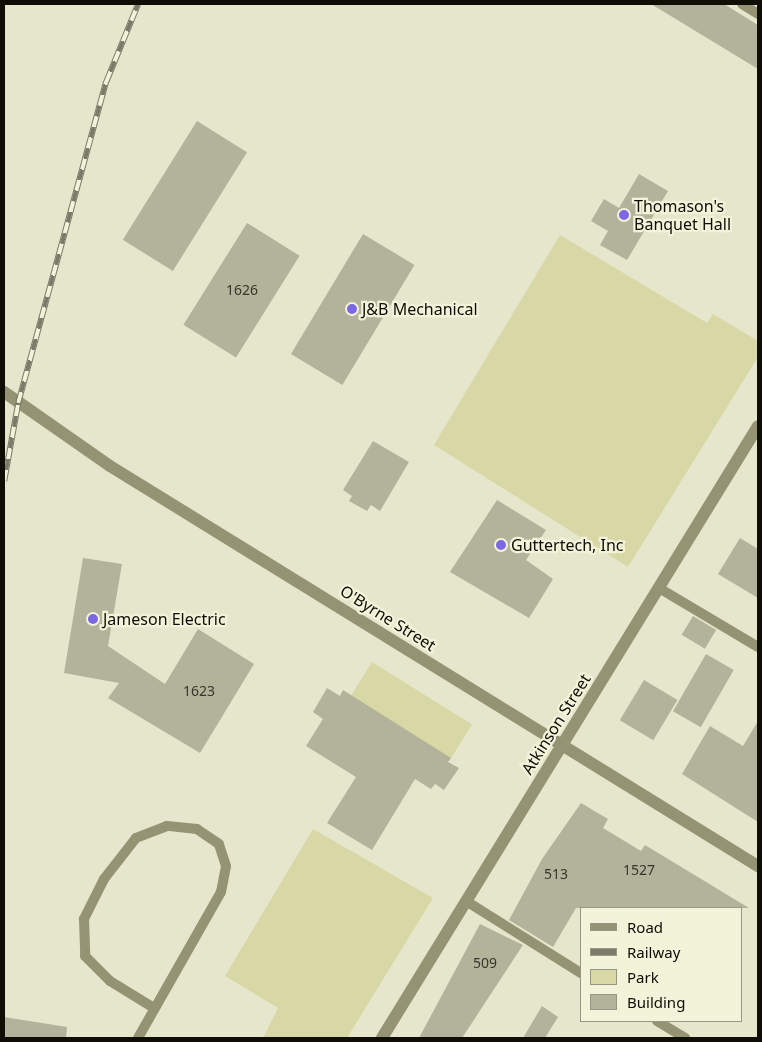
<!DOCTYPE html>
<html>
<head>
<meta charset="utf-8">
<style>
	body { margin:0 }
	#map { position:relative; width:762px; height:1042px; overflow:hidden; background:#e6e6cd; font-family:"Noto Sans",sans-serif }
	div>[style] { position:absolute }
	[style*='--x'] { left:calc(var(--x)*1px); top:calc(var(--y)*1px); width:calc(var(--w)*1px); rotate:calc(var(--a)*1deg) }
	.green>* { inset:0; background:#d8d8a6; transform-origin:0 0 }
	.building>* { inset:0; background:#b3b39b; transform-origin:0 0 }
	.service>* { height:10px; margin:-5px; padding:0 5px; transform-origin:5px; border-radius:5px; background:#949474 }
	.minor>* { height:12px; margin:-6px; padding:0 6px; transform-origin:6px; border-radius:6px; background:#949474 }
	.tertiary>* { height:12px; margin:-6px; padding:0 6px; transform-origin:6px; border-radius:6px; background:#949474 }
	.rail>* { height:5.5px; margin-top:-2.75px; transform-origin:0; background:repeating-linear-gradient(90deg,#f3f3da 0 11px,#7b7b6a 0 22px); box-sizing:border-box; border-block:1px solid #7b7b6a }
	.dots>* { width:14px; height:14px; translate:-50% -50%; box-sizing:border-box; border:2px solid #f3f3da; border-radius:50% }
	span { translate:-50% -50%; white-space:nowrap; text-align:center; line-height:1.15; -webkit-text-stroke:4.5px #f3f3da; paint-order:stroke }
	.number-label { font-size:14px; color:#37362b }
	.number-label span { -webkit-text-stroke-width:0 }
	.poi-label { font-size:16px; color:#0e0d06 }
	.left { translate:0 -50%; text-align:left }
	.street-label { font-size:16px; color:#0e0d06 }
	.frame { position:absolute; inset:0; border:5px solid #0e0d06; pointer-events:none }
	.legend { position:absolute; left:580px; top:907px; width:162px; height:115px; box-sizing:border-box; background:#f3f3da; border:1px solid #979785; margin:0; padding:6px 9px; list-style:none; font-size:15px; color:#0e0d06 }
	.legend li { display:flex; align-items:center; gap:10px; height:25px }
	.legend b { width:25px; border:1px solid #979785 }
</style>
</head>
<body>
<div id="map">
	<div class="green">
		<div style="clip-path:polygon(560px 235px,707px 323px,713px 314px,758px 341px,758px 357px,628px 567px,434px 445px)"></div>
		<div style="left:372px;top:662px;width:118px;height:40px;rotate:32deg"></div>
		<div style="clip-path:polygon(313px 829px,433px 898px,347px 1038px,263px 1038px,278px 1008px,225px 976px)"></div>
	</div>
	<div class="building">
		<div style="clip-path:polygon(651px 4px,724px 4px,758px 25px,758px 69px)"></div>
		<div style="left:197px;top:121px;width:59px;height:140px;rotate:32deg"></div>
		<div style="clip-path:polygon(639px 174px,668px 191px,627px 260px,600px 245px,608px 231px,591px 221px,604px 199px,619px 208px)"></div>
		<div style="left:247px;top:223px;width:62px;height:120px;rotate:32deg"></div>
		<div style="left:363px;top:234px;width:60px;height:140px;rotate:31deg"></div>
		<div style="clip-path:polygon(373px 441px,409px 462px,380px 511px,371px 505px,367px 511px,349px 501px,352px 496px,343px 490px)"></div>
		<div style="clip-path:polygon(497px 500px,546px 530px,526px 560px,553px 579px,529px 618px,450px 572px)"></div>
		<div style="clip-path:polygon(740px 538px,758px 549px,758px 598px,718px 574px)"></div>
		<div style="clip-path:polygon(83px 558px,122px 564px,108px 646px,165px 684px,198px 629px,254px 664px,200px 753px,108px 698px,119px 683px,64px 673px)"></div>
		<div style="left:693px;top:616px;width:27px;height:22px;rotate:31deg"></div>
		<div style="left:706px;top:654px;width:32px;height:66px;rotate:30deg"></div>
		<div style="left:644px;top:680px;width:39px;height:47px;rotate:31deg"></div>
		<div style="clip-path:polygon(327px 688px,340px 696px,343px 690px,451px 758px,448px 762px,459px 768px,444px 790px,435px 784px,431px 789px,415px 779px,372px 850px,327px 823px,356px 777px,306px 746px,323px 719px,313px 712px)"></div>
		<div style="clip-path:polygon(758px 721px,758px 822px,682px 774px,710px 726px,743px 746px)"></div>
		<div style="clip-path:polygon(581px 803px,608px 819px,603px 828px,641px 851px,645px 845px,749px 908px,576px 908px,553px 947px,509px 920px,542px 859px)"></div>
		<div style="clip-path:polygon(480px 924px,523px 945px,462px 1038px,419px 1038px)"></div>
		<div style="clip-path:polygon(542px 1006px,558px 1017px,545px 1038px,523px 1038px)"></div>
		<div style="clip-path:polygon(4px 1017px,67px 1027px,66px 1038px,4px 1038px)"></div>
	</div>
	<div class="service">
		<div style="--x:742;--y:4;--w:19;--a:32"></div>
		<div style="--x:659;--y:588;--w:115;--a:30.8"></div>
		<div style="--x:466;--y:901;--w:136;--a:32.1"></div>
		<div style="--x:657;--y:1021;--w:33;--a:31"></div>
		<div style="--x:138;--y:1038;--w:168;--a:-60.4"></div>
		<div style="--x:221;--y:892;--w:26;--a:-79"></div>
		<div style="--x:226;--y:866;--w:23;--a:-108"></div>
		<div style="--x:219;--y:844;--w:27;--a:-146"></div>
		<div style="--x:197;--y:829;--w:30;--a:-174"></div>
		<div style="--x:167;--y:826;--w:33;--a:159"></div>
		<div style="--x:136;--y:838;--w:52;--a:128"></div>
		<div style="--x:104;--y:879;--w:45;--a:116.6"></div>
		<div style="--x:84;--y:919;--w:37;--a:88"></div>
		<div style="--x:85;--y:956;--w:35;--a:45"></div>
		<div style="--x:110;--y:981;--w:52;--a:31.5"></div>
	</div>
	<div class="minor">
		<div style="--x:4;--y:392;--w:129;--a:34.9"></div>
		<div style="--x:110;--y:466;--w:762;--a:31.69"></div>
	</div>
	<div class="tertiary">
		<div style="--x:382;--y:1038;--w:718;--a:-58.43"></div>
	</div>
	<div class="rail">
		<div style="--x:4;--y:481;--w:79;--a:-79.8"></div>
		<div style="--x:18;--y:403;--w:333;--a:-74.7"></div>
		<div style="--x:106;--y:82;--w:84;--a:-67.7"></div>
	</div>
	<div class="dots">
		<div style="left:624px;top:215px;background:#7d68e4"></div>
		<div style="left:352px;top:309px;background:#7d68e4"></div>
		<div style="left:501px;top:545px;background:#7d68e4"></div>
		<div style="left:93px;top:619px;background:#7d68e4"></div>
	</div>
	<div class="number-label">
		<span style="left:242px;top:290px">1626</span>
		<span style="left:199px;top:691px">1623</span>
		<span style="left:639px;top:870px">1527</span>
		<span style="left:556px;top:874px">513</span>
		<span style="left:485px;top:963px">509</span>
	</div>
	<div class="poi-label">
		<span class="left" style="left:634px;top:215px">Thomason's<br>Banquet Hall</span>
		<span class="left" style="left:362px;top:309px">J&amp;B Mechanical</span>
		<span class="left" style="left:511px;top:545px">Guttertech, Inc</span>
		<span class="left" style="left:103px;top:619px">Jameson Electric</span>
	</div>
	<div class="street-label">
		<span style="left:388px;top:618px;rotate:32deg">O'Byrne Street</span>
		<span style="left:556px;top:724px;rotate:-58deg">Atkinson Street</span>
	</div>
	<div class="frame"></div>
	<ul class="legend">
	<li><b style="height:6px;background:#949474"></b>Road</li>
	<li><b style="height:6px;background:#7b7b6a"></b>Railway</li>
	<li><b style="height:14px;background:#d8d8a6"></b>Park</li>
	<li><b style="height:14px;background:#b3b39b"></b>Building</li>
	</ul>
</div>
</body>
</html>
